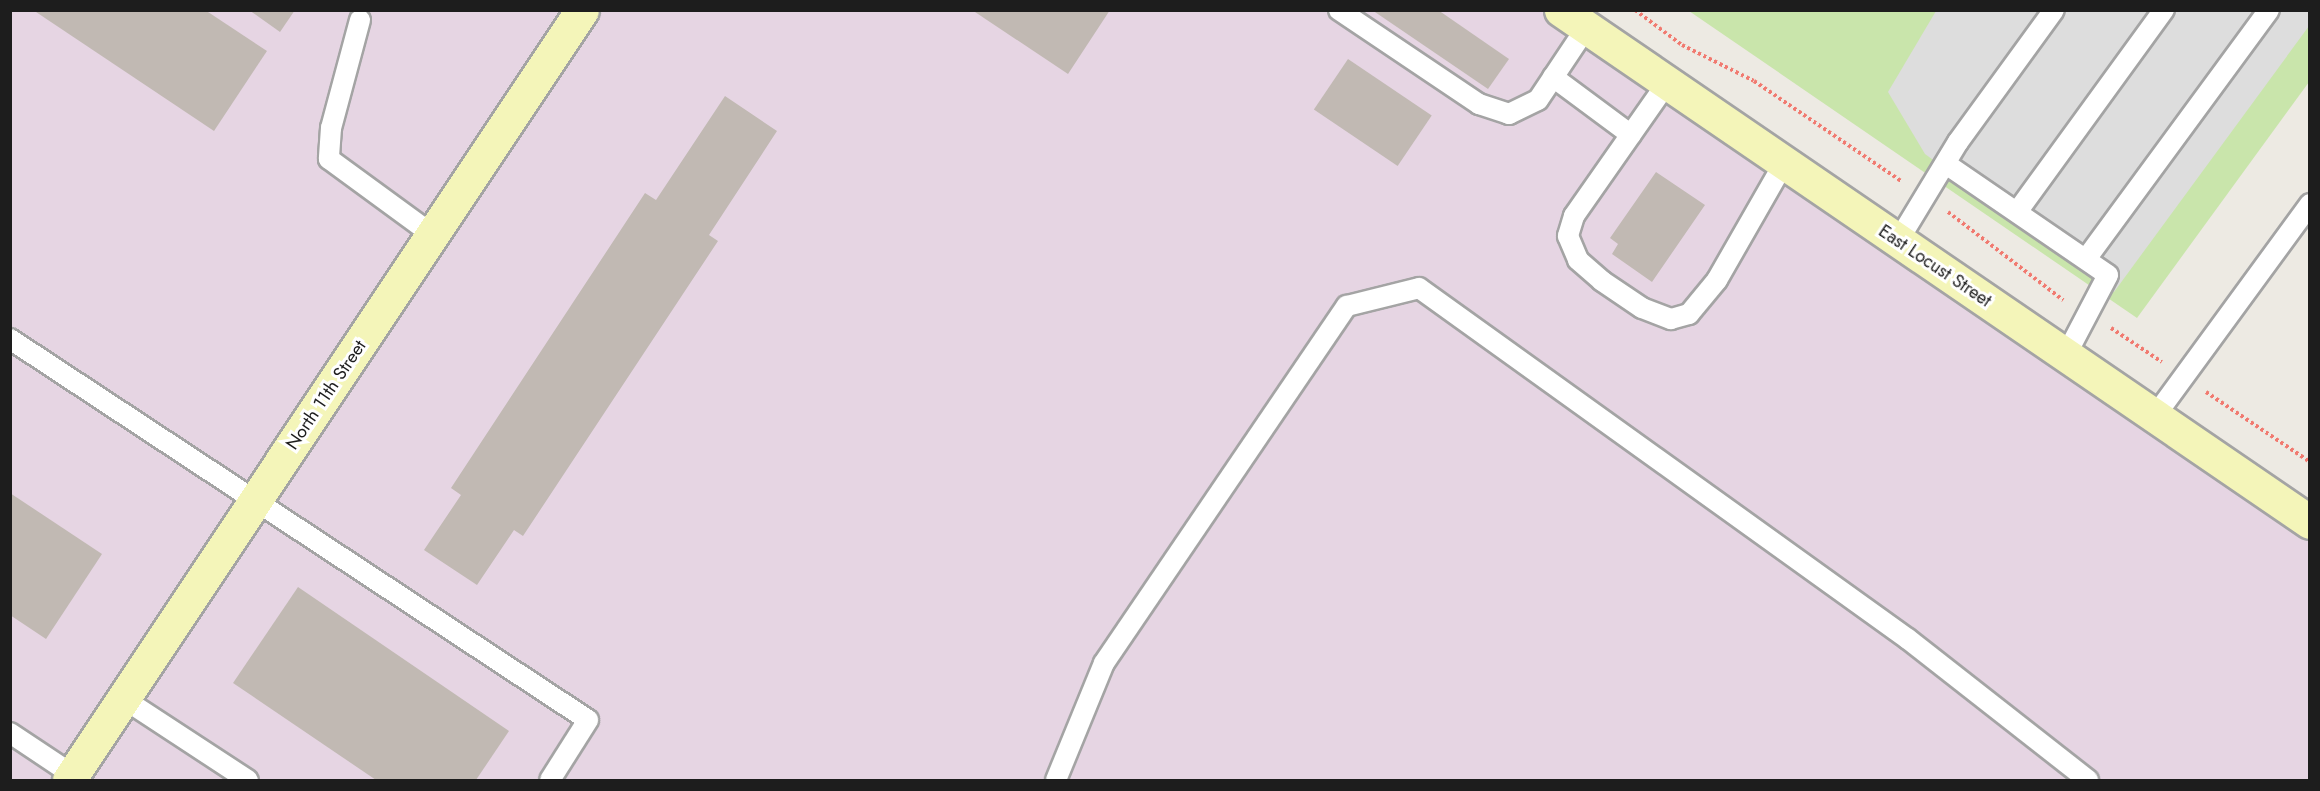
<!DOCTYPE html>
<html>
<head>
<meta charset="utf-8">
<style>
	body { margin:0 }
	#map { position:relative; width:2320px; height:791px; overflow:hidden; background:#edeae3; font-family:Jost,sans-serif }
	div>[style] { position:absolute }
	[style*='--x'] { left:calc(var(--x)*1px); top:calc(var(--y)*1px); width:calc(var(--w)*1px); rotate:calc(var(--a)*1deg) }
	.industrial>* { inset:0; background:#e6d5e3 }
	.grass>* { inset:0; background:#c9e5ab }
	.parking>* { inset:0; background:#ddd }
	.building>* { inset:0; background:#c1b9b3; transform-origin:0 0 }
	.path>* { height:4px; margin-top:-2px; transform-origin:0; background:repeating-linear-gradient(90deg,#f17a70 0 3px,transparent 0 6px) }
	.roads { filter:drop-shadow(2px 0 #a4a4a4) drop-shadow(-2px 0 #a4a4a4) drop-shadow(0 2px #a4a4a4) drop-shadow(0 -2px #a4a4a4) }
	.lane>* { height:20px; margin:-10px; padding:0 10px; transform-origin:10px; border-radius:10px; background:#fff }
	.secondary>* { height:33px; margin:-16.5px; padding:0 16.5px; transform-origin:16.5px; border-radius:16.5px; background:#f4f5b9 }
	span { translate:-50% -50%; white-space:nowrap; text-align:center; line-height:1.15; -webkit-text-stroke:6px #fff; paint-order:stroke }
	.street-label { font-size:18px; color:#1d1d1d }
	.frame { position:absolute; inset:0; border:12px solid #1d1d1d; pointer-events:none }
</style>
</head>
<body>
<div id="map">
	<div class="industrial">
		<div style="clip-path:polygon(10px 11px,1562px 11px,2309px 522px,2309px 780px,11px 780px)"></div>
	</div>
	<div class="grass">
		<div style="clip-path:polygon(1689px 11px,2309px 11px,2309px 82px,2137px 318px)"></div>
	</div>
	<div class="parking">
		<div style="clip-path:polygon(1936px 11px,2309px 11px,2309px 26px,2114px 292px,1925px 154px,1888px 92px)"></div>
	</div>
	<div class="building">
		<div style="clip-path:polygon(33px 10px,205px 10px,267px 51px,214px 131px)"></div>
		<div style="clip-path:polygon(249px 10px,295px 10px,280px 32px)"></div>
		<div style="clip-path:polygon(972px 10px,1110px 10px,1068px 74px)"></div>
		<div style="clip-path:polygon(1372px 10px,1438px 10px,1509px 59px,1488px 89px)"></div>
		<div style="left:1348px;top:59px;width:101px;height:61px;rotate:34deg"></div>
		<div style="clip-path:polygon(725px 96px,777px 131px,709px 235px,718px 241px,523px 536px,514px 530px,477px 585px,424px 550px,461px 495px,451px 488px,645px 193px,656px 200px)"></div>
		<div style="clip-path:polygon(1656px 172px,1705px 205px,1652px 282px,1612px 254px,1618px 244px,1610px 238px)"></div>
		<div style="clip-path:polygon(10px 493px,102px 554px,46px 639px,10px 615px)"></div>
		<div style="clip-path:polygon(298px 587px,509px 731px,476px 780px,376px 780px,233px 683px)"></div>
	</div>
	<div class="path">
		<div style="--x:1635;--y:10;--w:59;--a:36.7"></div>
		<div style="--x:1682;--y:45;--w:80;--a:26.6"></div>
		<div style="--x:1754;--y:81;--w:178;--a:34.2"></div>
		<div style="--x:1948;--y:212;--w:145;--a:37.4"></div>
		<div style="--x:2111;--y:328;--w:61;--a:33.7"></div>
		<div style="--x:2206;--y:392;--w:125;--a:33.9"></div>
	</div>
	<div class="roads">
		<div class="lane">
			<div style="--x:1339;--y:10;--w:169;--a:33.9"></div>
			<div style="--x:1479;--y:104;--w:32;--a:18"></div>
			<div style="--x:1509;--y:114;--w:32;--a:-26"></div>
			<div style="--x:1538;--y:100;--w:87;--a:-56.3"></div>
			<div style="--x:360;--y:20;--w:112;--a:105"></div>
			<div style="--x:331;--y:128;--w:31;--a:94"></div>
			<div style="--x:329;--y:159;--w:129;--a:36.2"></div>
			<div style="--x:1553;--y:77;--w:97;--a:36.6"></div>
			<div style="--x:1667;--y:83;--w:162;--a:125"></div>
			<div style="--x:1574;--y:216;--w:21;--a:107"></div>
			<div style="--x:1568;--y:236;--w:26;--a:67"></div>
			<div style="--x:1578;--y:260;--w:32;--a:41"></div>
			<div style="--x:1602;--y:281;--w:48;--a:34"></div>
			<div style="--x:1642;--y:308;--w:31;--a:21"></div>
			<div style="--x:1671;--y:319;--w:19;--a:-16"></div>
			<div style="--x:1689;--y:314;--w:44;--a:-50.5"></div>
			<div style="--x:1717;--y:280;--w:135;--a:-60.2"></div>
			<div style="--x:1946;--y:164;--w:196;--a:34.4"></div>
			<div style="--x:2108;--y:275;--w:90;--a:117.7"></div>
			<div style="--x:2017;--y:212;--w:250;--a:-54"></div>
			<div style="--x:1898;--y:241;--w:116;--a:-58.8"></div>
			<div style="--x:1958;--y:142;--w:163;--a:-54"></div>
			<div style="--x:2086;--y:259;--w:309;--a:-53.7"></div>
			<div style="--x:10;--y:339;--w:692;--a:33.39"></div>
			<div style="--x:588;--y:720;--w:71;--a:122.3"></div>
			<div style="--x:2155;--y:416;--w:263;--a:-53.8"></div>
			<div style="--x:124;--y:699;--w:148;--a:33.2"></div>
			<div style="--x:10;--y:733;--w:76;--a:33.7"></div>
			<div style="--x:1056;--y:780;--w:126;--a:-67.7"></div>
			<div style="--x:1104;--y:663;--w:432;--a:-55.8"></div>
			<div style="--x:1347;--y:306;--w:74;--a:-14"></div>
			<div style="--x:1419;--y:288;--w:602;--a:35.67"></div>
			<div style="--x:1908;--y:639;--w:229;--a:38.1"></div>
		</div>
		<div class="secondary">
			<div style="--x:1561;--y:10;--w:907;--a:34.36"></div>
			<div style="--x:69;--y:780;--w:925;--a:-56.33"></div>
		</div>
	</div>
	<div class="street-label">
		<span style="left:1935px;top:266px;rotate:34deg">East Locust Street</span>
		<span style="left:326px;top:395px;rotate:-56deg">North 11th Street</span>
	</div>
	<div class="frame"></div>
</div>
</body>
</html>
